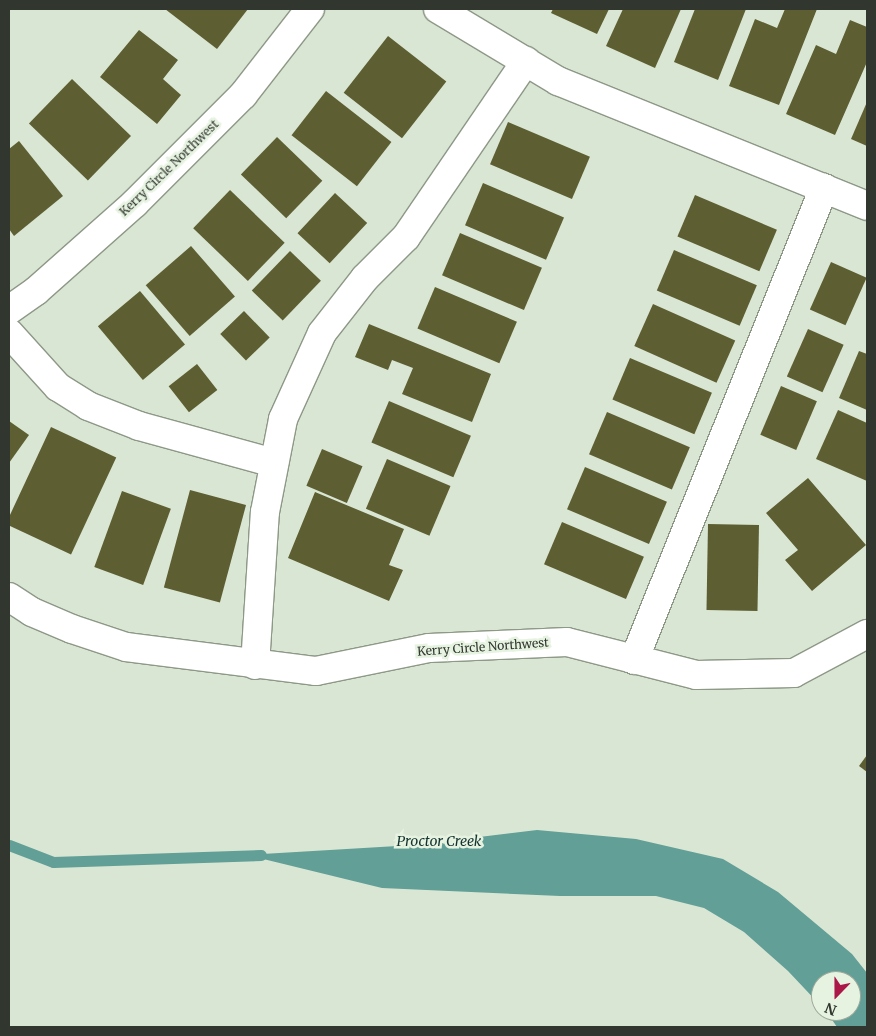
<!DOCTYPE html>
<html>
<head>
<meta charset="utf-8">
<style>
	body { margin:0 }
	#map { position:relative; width:876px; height:1036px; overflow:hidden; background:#dae6d4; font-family:Merriweather,serif }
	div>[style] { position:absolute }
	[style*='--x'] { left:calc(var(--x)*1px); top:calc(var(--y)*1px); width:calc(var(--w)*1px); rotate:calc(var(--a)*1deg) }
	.water>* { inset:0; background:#619f97 }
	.stream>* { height:11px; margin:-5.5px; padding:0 5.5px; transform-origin:5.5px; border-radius:5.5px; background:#619f97 }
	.building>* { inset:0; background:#5d5e31; transform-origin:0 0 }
	.roads { filter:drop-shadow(1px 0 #8d9887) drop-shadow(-1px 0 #8d9887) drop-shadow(0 1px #8d9887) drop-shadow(0 -1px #8d9887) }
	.minor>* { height:28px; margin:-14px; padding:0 14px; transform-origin:14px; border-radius:14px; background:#fff }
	span { translate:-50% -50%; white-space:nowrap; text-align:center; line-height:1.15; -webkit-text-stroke:5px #e7f3e1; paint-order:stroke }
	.street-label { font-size:12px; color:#31362f }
	.water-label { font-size:14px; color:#143330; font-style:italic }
	.frame { position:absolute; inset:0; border:10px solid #31362f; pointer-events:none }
	.north { position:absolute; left:811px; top:971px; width:50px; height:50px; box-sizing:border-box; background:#e7f3e1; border:1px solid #9ea79a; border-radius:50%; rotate:202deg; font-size:14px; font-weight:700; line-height:20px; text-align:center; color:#31362f }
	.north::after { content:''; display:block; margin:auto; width:18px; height:22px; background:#ab1747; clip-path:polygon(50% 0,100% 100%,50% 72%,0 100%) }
</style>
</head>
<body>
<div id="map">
	<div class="water">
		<div style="clip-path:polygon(537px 830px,636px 839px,723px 859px,778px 892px,852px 954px,867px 973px,867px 1027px,837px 1027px,826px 1011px,851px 1011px,851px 981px,821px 981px,821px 1006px,788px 971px,744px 932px,704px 908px,656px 896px,560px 896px,382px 888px,247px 855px,414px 845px)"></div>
	</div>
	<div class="stream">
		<div style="--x:9;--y:845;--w:47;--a:21.1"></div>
		<div style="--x:53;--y:862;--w:208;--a:-1.9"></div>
	</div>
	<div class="building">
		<div style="clip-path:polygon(165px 9px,248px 9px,217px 49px)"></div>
		<div style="clip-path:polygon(553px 9px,609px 9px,597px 34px,551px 13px)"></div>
		<div style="clip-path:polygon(623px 9px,681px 9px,655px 68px,606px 46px)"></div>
		<div style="clip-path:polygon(695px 9px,746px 9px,718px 80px,674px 62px)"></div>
		<div style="clip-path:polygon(785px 9px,817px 9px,779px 105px,729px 86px,755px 19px,777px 28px)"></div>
		<div style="clip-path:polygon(850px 20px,867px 27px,867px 62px,835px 135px,786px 114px,816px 45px,836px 54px)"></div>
		<div style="clip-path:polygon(139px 30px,178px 60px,163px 79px,181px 95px,157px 124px,100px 77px)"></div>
		<div style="left:388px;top:36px;width:74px;height:72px;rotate:38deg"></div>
		<div style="left:72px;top:79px;width:82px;height:62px;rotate:44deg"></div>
		<div style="left:326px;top:91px;width:83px;height:56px;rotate:38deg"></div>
		<div style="clip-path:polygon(867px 102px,867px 146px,851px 139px)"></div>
		<div style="left:508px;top:122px;width:89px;height:46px;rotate:23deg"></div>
		<div style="left:277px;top:137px;width:63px;height:52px;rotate:44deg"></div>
		<div style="clip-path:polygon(19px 141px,63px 196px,14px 236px,9px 229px,9px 149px)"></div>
		<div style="left:483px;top:183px;width:88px;height:46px;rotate:23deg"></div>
		<div style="left:230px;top:190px;width:76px;height:53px;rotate:44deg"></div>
		<div style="left:335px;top:193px;width:44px;height:55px;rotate:43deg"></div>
		<div style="left:695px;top:195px;width:89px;height:45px;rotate:23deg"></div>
		<div style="left:460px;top:233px;width:89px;height:46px;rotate:23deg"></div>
		<div style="left:191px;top:246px;width:67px;height:60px;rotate:49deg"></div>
		<div style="left:674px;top:250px;width:90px;height:44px;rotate:23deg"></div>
		<div style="left:290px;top:251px;width:43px;height:55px;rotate:44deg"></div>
		<div style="left:831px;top:262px;width:39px;height:52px;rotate:24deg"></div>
		<div style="left:435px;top:287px;width:89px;height:45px;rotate:23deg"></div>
		<div style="left:140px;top:291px;width:70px;height:55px;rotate:50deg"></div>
		<div style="left:653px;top:304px;width:90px;height:46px;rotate:24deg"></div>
		<div style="left:244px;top:311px;width:37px;height:33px;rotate:46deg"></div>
		<div style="clip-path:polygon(369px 324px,491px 374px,472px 422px,402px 394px,413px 368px,392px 360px,388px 370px,355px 357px)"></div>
		<div style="left:808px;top:329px;width:39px;height:52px;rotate:24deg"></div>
		<div style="clip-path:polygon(859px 351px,867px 354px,867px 410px,839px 398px)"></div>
		<div style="left:630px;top:358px;width:89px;height:45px;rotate:23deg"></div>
		<div style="left:197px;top:364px;width:33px;height:36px;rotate:52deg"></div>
		<div style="left:781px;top:386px;width:39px;height:53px;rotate:23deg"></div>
		<div style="left:389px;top:401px;width:89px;height:45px;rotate:23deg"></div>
		<div style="clip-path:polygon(838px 410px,867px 423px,867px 481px,816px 459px)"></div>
		<div style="left:607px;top:412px;width:90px;height:46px;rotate:23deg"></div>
		<div style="clip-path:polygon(9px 421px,29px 435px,9px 463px)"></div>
		<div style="left:51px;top:427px;width:72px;height:107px;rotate:25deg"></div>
		<div style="left:322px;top:449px;width:44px;height:40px;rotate:23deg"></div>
		<div style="left:387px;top:459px;width:69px;height:54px;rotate:23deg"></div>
		<div style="left:585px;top:467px;width:89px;height:46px;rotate:23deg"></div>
		<div style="clip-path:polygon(808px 478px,866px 545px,812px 591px,785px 560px,798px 550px,766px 513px)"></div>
		<div style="left:190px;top:490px;width:58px;height:101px;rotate:15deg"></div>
		<div style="left:122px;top:491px;width:52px;height:81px;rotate:20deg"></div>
		<div style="clip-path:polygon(315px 492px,404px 529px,389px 565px,403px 570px,389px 601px,288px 558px)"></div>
		<div style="left:562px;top:522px;width:89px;height:46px;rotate:23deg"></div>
		<div style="left:708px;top:524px;width:51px;height:86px;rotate:1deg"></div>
		<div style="clip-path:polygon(867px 755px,867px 772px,859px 766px)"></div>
	</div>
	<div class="roads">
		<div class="minor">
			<div style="--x:438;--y:9;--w:140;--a:31"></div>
			<div style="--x:558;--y:81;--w:333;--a:22"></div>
			<div style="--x:9;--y:310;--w:33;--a:-35"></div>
			<div style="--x:36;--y:291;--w:132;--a:-41.6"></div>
			<div style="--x:135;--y:203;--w:153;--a:-45"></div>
			<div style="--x:243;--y:95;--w:109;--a:-52.1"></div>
			<div style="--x:9;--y:333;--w:73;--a:47.8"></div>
			<div style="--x:58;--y:387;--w:36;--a:32"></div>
			<div style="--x:88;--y:406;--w:55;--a:21.4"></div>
			<div style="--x:139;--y:426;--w:140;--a:15.3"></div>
			<div style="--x:9;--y:597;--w:27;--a:33"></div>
			<div style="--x:32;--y:612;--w:43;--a:23"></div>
			<div style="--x:72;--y:629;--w:57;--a:18.4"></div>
			<div style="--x:126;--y:647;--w:192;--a:7.2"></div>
			<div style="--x:316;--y:671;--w:115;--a:-11.5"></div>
			<div style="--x:429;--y:648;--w:138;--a:-2.5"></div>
			<div style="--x:567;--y:642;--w:133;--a:14.3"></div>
			<div style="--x:696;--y:675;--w:98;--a:-1.2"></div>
			<div style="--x:794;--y:673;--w:83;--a:-28.1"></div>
			<div style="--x:634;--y:660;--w:509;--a:-68.07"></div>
			<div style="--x:255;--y:665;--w:153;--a:-86.3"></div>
			<div style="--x:265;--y:512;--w:95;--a:-79"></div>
			<div style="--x:283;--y:419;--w:94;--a:-65.6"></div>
			<div style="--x:322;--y:333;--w:70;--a:-52"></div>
			<div style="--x:365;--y:278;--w:58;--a:-45"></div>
			<div style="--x:406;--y:237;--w:213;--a:-55.7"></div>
		</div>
	</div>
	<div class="street-label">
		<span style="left:169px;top:168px;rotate:-44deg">Kerry Circle Northwest</span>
		<span style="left:483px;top:647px;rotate:-4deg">Kerry Circle Northwest</span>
	</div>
	<div class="water-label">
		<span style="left:439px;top:841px">Proctor Creek</span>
	</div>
	<div class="frame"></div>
	<div class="north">N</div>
</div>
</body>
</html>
